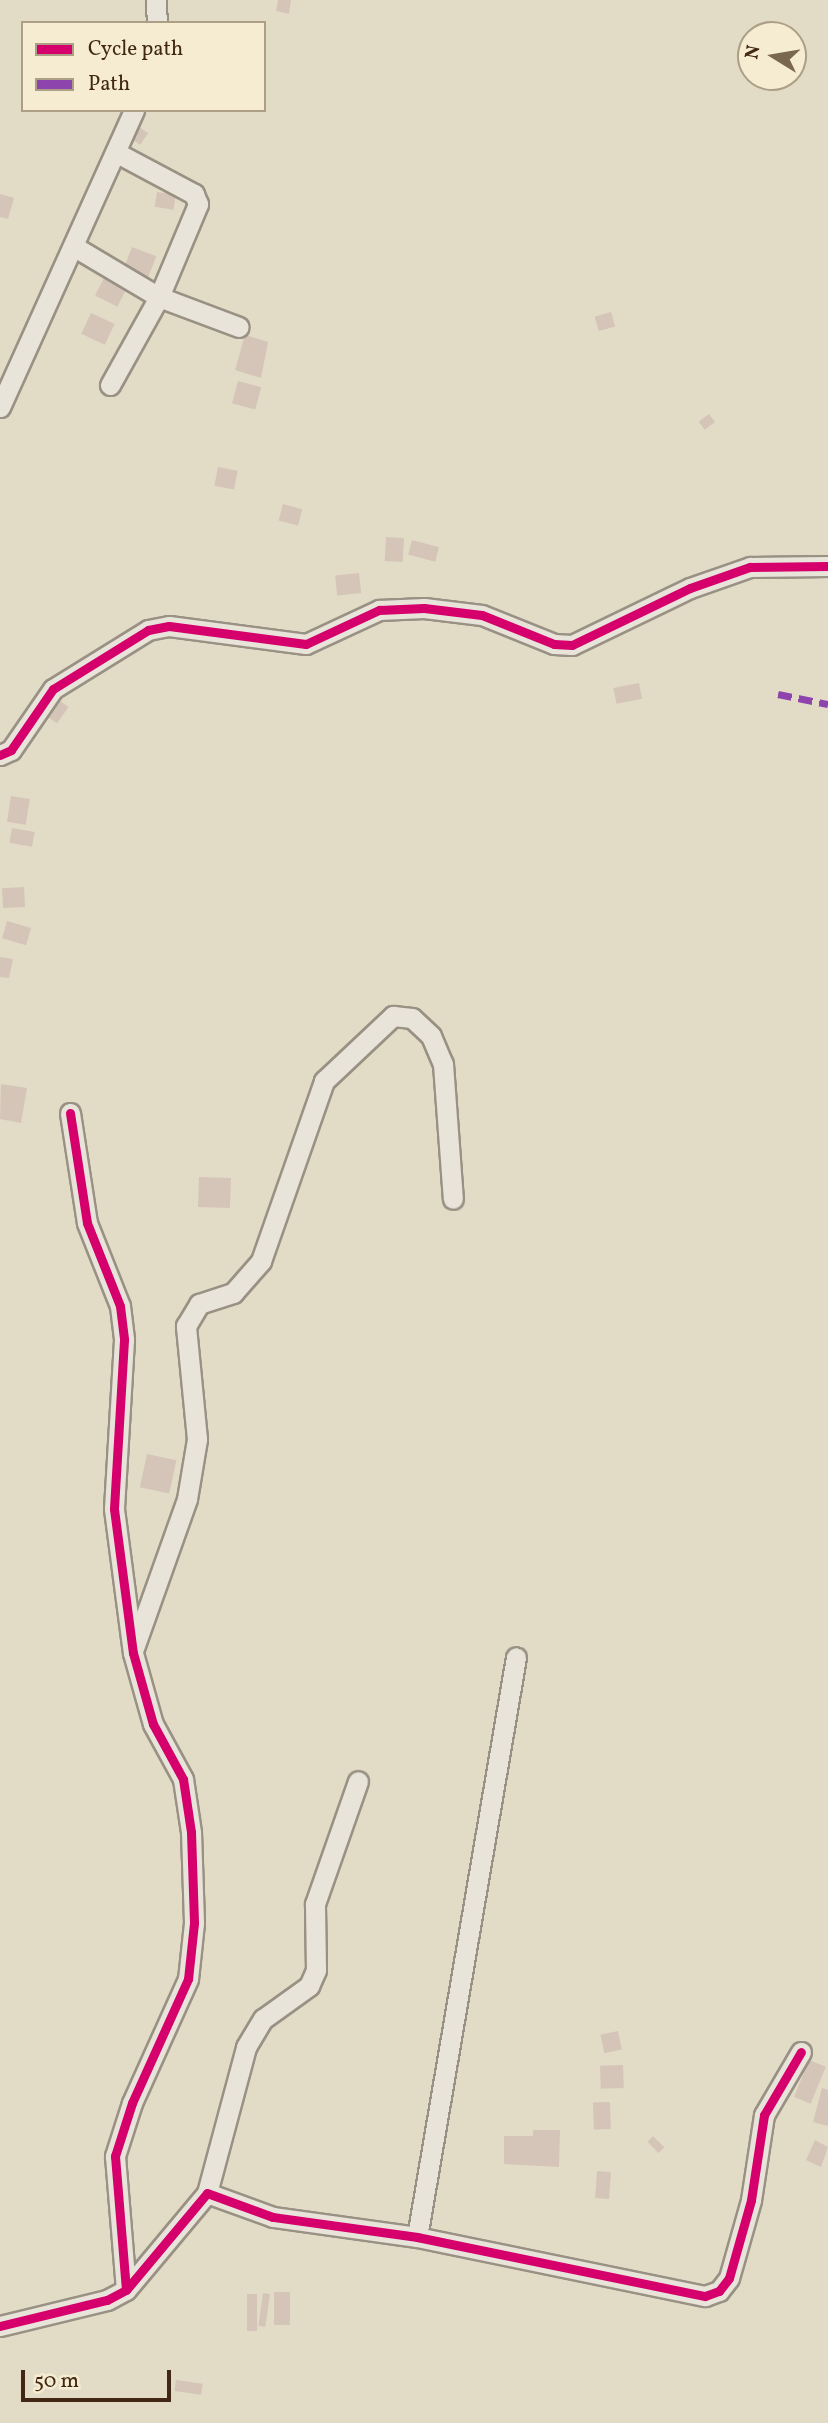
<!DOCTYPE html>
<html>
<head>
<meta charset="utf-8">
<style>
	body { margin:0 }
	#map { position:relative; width:828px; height:2423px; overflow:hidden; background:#e2dbc6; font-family:Vollkorn,serif }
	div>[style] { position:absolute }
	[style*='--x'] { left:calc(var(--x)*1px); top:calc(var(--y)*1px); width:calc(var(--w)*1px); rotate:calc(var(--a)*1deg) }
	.building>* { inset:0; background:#d5c5b8; transform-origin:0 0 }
	.roads { filter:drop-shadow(2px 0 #999183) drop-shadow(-2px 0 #999183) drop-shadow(0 2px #999183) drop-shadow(0 -2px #999183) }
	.minor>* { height:19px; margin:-9.5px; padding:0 9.5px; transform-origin:9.5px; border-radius:9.5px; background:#e9e4da }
	.quiet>* { height:7px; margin-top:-3.5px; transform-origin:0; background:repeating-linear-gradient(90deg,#8e44ad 0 14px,transparent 0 21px) }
	.cycleway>* { height:9px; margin:-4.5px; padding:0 4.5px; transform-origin:4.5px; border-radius:4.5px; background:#d6006c }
	span { translate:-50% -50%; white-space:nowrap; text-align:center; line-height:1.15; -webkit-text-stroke:6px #f5ecd2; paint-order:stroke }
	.legend { position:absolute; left:21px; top:21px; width:245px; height:91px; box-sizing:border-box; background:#f5ecd2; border:2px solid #ad9e86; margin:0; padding:9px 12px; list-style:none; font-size:21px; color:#422814 }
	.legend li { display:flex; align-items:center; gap:14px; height:35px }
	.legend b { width:35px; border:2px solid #ad9e86 }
	.north { position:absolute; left:737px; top:21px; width:70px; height:70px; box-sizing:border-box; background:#f5ecd2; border:2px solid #ad9e86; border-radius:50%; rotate:281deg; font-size:19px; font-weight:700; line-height:28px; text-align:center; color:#422814 }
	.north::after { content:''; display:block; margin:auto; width:24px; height:32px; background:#7a6752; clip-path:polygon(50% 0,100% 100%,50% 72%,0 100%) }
	.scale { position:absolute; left:21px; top:2370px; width:150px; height:32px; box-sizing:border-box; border:4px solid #422814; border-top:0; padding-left:9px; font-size:21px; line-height:24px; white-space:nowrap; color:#422814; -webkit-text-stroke:5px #f5ecd2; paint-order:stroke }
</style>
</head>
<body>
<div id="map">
	<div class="building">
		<div style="clip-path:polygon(278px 0,291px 0,289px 14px,276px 11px)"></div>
		<div style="left:135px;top:124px;width:16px;height:14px;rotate:35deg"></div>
		<div style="left:157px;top:192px;width:19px;height:15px;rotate:9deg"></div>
		<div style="clip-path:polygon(0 194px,14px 198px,8px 219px,0 217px)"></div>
		<div style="left:132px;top:247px;width:26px;height:22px;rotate:21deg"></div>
		<div style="left:106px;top:274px;width:25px;height:24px;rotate:27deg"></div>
		<div style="left:611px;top:312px;width:15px;height:17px;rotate:74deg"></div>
		<div style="left:91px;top:313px;width:26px;height:23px;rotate:25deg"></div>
		<div style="clip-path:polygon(245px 335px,268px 342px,261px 378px,235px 370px)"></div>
		<div style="left:238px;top:381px;width:24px;height:23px;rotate:15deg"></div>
		<div style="left:709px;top:414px;width:10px;height:13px;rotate:53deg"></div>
		<div style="left:218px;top:467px;width:20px;height:19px;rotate:11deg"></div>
		<div style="left:283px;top:504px;width:20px;height:17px;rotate:15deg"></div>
		<div style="left:386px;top:537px;width:18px;height:24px;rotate:3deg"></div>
		<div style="left:412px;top:540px;width:28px;height:15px;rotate:15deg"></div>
		<div style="left:359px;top:573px;width:20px;height:24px;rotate:84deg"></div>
		<div style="left:639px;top:683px;width:16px;height:26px;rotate:79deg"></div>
		<div style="left:53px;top:696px;width:19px;height:20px;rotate:35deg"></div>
		<div style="left:11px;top:796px;width:19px;height:26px;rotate:9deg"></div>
		<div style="left:12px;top:828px;width:23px;height:15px;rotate:10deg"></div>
		<div style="left:24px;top:887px;width:20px;height:22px;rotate:87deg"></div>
		<div style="left:7px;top:921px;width:25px;height:18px;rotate:16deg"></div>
		<div style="clip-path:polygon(0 957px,13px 959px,9px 978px,0 977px)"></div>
		<div style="clip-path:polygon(1px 1084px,27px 1088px,21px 1123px,0 1119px)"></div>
		<div style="left:199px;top:1177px;width:32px;height:30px;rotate:2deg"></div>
		<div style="left:147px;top:1454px;width:30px;height:34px;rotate:12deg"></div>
		<div style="left:618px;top:2031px;width:19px;height:18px;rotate:78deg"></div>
		<div style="left:809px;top:2060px;width:18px;height:40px;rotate:22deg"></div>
		<div style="left:623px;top:2065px;width:23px;height:23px;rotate:88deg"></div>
		<div style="clip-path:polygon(822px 2088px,828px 2090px,828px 2126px,813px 2122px)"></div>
		<div style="left:610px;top:2102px;width:27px;height:17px;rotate:88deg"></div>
		<div style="clip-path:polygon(533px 2130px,560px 2130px,559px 2167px,504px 2164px,504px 2136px,533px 2136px)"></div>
		<div style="left:653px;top:2136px;width:16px;height:8px;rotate:45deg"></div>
		<div style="clip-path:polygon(815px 2140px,828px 2147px,821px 2167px,806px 2160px)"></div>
		<div style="left:597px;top:2171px;width:14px;height:27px;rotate:4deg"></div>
		<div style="left:274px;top:2292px;width:16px;height:33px"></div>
		<div style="left:263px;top:2293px;width:7px;height:33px;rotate:8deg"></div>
		<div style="left:247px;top:2294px;width:10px;height:37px"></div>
		<div style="left:176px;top:2380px;width:27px;height:11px;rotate:8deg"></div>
	</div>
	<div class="roads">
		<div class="minor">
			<div style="--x:156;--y:0;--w:23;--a:88"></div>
			<div style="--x:73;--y:246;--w:100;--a:30.7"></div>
			<div style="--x:159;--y:297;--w:85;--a:20.6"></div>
			<div style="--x:110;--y:385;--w:101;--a:-60.9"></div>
			<div style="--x:159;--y:297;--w:101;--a:-67.2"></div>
			<div style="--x:198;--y:204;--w:11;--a:-112"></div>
			<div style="--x:194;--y:194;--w:89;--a:-152"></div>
			<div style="--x:0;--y:407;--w:326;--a:-65.7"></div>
			<div style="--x:0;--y:755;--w:12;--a:-24"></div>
			<div style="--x:11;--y:750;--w:74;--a:-55.5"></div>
			<div style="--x:53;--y:689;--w:112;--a:-31.8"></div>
			<div style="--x:148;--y:630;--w:21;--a:-11"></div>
			<div style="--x:169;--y:626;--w:138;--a:7.5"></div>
			<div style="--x:306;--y:644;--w:81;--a:-25"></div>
			<div style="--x:379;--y:610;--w:45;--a:-2.5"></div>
			<div style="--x:424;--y:608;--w:58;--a:6.9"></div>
			<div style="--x:482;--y:615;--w:78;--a:21.9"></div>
			<div style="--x:554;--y:644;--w:18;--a:3"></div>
			<div style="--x:572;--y:645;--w:131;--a:-25.8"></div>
			<div style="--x:690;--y:588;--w:64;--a:-19.3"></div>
			<div style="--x:750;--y:567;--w:78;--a:-0.7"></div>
			<div style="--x:70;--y:1113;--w:111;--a:81.2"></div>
			<div style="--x:87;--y:1223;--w:89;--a:68.3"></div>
			<div style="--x:120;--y:1306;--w:34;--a:83"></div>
			<div style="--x:124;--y:1340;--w:169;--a:93.4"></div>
			<div style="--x:114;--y:1509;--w:145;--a:82.5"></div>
			<div style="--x:133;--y:1653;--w:74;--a:74.3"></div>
			<div style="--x:153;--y:1724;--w:63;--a:61.4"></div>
			<div style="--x:183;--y:1779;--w:54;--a:81.4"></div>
			<div style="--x:191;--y:1832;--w:91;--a:88.1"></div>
			<div style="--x:194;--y:1923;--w:56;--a:96.1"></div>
			<div style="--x:188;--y:1979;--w:136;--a:114.3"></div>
			<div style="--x:132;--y:2103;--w:56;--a:107.8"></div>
			<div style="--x:115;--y:2156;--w:134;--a:85.3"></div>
			<div style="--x:134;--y:1648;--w:158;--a:-70.4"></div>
			<div style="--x:187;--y:1499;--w:61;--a:-80.5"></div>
			<div style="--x:197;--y:1439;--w:114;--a:-95.6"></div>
			<div style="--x:186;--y:1326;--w:26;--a:-59"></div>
			<div style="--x:199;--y:1304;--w:36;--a:-18"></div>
			<div style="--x:233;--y:1293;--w:43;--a:-48.8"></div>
			<div style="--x:261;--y:1261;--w:191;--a:-70.7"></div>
			<div style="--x:324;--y:1081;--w:95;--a:-43.3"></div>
			<div style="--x:393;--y:1016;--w:19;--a:6"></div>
			<div style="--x:412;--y:1018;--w:26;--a:43"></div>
			<div style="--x:431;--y:1036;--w:30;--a:67"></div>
			<div style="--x:443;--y:1064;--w:135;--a:85.8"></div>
			<div style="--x:207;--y:2193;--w:151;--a:-75"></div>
			<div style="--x:246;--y:2047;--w:33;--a:-59"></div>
			<div style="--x:263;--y:2019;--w:57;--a:-35.7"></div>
			<div style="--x:309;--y:1986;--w:17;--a:-66"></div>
			<div style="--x:316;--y:1970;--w:66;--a:-90.9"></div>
			<div style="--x:315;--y:1904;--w:130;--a:-70.7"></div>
			<div style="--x:417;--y:2237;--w:588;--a:-80.31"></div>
			<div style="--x:0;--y:2326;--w:110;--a:-13.7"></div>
			<div style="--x:107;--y:2300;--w:21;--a:-28"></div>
			<div style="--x:126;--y:2290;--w:126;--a:-50.1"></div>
			<div style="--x:207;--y:2193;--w:70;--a:20"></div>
			<div style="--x:273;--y:2217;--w:145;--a:7.9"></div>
			<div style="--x:417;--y:2237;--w:294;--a:11.6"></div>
			<div style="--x:705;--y:2296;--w:15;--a:-20"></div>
			<div style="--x:719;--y:2291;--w:16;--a:-52"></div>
			<div style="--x:729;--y:2278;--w:81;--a:-74.2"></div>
			<div style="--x:751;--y:2200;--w:86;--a:-81.3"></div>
			<div style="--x:764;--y:2115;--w:73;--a:-59.6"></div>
		</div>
	</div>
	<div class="quiet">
		<div style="--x:778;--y:694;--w:51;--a:11.3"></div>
	</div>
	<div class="cycleway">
		<div style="--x:0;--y:755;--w:12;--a:-24"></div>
		<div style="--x:11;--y:750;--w:74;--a:-55.5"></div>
		<div style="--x:53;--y:689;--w:112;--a:-31.8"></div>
		<div style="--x:148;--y:630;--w:21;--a:-11"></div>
		<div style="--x:169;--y:626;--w:138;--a:7.5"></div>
		<div style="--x:306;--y:644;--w:81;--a:-25"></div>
		<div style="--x:379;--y:610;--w:45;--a:-2.5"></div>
		<div style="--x:424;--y:608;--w:58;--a:6.9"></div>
		<div style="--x:482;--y:615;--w:78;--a:21.9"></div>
		<div style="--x:554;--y:644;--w:18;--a:3"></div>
		<div style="--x:572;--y:645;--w:131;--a:-25.8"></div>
		<div style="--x:690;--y:588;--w:64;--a:-19.3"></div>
		<div style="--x:750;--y:567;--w:78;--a:-0.7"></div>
		<div style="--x:70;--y:1113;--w:111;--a:81.2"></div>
		<div style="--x:87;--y:1223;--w:89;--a:68.3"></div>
		<div style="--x:120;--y:1306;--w:34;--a:83"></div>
		<div style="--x:124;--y:1340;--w:169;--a:93.4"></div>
		<div style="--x:114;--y:1509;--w:145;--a:82.5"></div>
		<div style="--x:133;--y:1653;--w:74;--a:74.3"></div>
		<div style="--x:153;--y:1724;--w:63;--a:61.4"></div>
		<div style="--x:183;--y:1779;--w:54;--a:81.4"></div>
		<div style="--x:191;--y:1832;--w:91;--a:88.1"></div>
		<div style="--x:194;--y:1923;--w:56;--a:96.1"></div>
		<div style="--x:188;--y:1979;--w:136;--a:114.3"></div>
		<div style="--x:132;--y:2103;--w:56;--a:107.8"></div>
		<div style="--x:115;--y:2156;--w:134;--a:85.3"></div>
		<div style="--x:0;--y:2326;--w:110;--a:-13.7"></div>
		<div style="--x:107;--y:2300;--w:21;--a:-28"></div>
		<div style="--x:126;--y:2290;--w:126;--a:-50.1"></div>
		<div style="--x:207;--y:2193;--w:70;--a:20"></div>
		<div style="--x:273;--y:2217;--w:145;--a:7.9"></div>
		<div style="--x:417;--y:2237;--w:294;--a:11.6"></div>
		<div style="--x:705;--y:2296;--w:15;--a:-20"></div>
		<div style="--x:719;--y:2291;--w:16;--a:-52"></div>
		<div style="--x:729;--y:2278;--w:81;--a:-74.2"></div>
		<div style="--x:751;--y:2200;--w:86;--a:-81.3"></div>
		<div style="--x:764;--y:2115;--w:73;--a:-59.6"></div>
	</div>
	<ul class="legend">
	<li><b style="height:9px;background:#d6006c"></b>Cycle path</li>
	<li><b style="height:9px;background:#8e44ad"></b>Path</li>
	</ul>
	<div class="north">N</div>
	<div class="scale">50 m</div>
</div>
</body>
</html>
